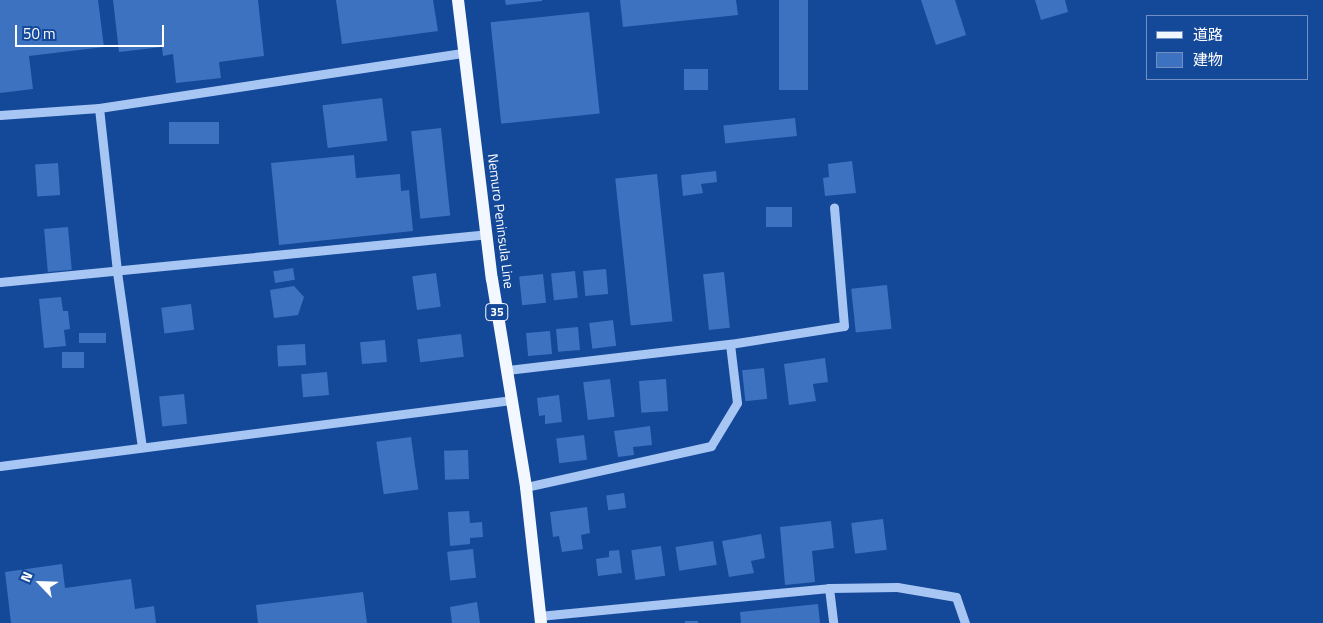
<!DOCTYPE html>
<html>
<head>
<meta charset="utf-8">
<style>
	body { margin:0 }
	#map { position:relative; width:1323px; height:623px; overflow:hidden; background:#144899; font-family:"Titillium Web","Noto Sans JP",sans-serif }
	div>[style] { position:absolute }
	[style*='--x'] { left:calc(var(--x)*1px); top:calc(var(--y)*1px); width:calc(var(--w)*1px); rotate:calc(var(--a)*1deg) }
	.building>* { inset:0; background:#3d72c1; transform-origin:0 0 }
	.minor>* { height:9px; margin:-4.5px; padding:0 4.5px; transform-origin:4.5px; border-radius:4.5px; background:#a7c6f3 }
	.major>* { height:12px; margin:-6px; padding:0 6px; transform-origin:6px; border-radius:6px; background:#f3f7ff }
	span { translate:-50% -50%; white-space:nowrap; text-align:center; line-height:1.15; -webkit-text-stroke:4px #144899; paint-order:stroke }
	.shield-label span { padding:1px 4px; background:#144899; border:1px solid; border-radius:4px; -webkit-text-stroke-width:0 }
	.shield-label { font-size:12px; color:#fff; font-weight:700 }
	.street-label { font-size:14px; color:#fff }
	.legend { position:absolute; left:1146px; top:15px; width:162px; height:65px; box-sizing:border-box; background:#144899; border:1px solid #7291c2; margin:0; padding:6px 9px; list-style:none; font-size:15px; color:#fff }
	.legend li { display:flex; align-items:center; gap:10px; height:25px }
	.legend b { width:25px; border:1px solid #7291c2 }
	.north { position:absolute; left:15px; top:558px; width:50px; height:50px; -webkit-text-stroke:4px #144899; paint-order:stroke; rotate:294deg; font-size:14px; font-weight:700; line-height:20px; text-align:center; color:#fff }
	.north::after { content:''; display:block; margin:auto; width:18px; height:22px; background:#fff; clip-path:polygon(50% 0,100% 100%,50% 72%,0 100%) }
	.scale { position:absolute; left:15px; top:25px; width:149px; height:22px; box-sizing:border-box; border:2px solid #fff; border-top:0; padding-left:6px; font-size:15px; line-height:18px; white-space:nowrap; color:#fff; -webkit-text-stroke:4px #144899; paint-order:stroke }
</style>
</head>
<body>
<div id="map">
	<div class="building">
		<div style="clip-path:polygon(0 0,98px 0,104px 47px,29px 56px,33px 89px,0 93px)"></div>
		<div style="clip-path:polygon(113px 0,258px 0,264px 56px,219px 62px,221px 78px,176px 83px,173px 54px,163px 56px,162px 47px,119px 52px)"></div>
		<div style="clip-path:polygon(336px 0,433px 0,438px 31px,342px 44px)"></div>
		<div style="clip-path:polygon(505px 0,542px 0,542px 1px,506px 5px)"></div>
		<div style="clip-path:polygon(620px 0,736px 0,738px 15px,623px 27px)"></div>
		<div style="left:779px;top:0;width:29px;height:90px"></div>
		<div style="clip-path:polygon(921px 0,955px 0,966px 35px,936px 45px)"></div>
		<div style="clip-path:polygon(1035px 0,1065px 0,1068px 12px,1041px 20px)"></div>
		<div style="left:589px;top:12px;width:102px;height:99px;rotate:84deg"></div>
		<div style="left:708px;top:69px;width:21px;height:24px;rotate:90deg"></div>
		<div style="left:382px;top:98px;width:43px;height:60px;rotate:83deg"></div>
		<div style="left:795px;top:118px;width:18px;height:72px;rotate:84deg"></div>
		<div style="left:219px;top:122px;width:22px;height:50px;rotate:90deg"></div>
		<div style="left:441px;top:128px;width:88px;height:30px;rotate:84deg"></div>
		<div style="clip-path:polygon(354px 155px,356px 178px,400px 174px,401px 191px,409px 190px,413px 231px,279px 245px,271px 163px)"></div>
		<div style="clip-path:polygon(852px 161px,856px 193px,825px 196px,823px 178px,829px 177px,828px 164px)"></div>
		<div style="left:58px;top:163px;width:32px;height:23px;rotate:86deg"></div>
		<div style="clip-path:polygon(716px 171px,717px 182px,701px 184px,703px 193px,683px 196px,681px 175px)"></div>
		<div style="left:657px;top:174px;width:148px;height:42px;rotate:84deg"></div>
		<div style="left:766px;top:207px;width:26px;height:20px"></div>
		<div style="left:68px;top:227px;width:43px;height:24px;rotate:85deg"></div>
		<div style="left:293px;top:268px;width:12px;height:20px;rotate:81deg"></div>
		<div style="left:606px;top:269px;width:25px;height:23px;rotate:85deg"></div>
		<div style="left:575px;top:271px;width:27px;height:24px;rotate:84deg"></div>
		<div style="left:724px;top:272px;width:56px;height:21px;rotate:84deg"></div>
		<div style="left:436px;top:273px;width:34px;height:24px;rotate:82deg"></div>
		<div style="left:543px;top:274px;width:29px;height:24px;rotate:84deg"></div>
		<div style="left:887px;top:285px;width:44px;height:36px;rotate:84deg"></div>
		<div style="clip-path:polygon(294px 286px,304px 297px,298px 315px,274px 318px,270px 290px)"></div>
		<div style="clip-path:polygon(61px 297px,63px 311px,68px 311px,70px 329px,64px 330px,66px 346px,44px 348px,39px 299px)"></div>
		<div style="left:191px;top:304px;width:26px;height:30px;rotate:83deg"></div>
		<div style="left:613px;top:320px;width:26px;height:24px;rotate:83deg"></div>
		<div style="left:578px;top:327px;width:23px;height:22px;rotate:85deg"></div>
		<div style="left:550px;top:331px;width:23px;height:24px;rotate:85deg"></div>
		<div style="left:79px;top:333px;width:27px;height:10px"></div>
		<div style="left:461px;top:334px;width:23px;height:44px;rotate:83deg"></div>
		<div style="left:385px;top:340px;width:22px;height:25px;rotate:85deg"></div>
		<div style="left:305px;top:344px;width:21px;height:28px;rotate:87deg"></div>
		<div style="left:62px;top:352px;width:22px;height:16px"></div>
		<div style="clip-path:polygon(825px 358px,828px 382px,813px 384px,816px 401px,789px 405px,784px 364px)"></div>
		<div style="left:764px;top:368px;width:31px;height:22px;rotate:84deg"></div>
		<div style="left:327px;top:372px;width:23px;height:26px;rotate:85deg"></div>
		<div style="left:610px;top:379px;width:38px;height:27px;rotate:83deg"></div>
		<div style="left:666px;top:379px;width:32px;height:27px;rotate:86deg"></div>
		<div style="left:184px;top:394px;width:30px;height:25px;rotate:84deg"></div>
		<div style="clip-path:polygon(559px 395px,562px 422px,545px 424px,545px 415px,539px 416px,537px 398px)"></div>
		<div style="clip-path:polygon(650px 426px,652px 445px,633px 447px,634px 455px,618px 457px,614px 431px)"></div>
		<div style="left:584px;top:435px;width:25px;height:28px;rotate:83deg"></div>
		<div style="left:411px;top:437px;width:53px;height:35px;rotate:82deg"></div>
		<div style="left:468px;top:450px;width:29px;height:24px;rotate:88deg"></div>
		<div style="left:624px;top:493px;width:15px;height:18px;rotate:82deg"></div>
		<div style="clip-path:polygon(587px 507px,590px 533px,581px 535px,583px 549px,562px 552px,559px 536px,553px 537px,550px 512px)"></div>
		<div style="clip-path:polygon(469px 511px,470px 523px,482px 522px,483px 537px,470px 538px,470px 544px,450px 546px,448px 512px)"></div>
		<div style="left:883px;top:519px;width:31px;height:32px;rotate:83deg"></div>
		<div style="clip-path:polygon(831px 521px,834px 548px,812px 551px,815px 582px,785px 585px,780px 527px)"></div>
		<div style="clip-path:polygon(761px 534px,765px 558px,751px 561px,754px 573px,729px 577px,722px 541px)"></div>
		<div style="left:713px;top:541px;width:24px;height:38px;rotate:81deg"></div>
		<div style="left:661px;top:546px;width:30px;height:30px;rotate:82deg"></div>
		<div style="left:473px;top:549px;width:29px;height:26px;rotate:84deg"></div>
		<div style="clip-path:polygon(619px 550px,622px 573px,598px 576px,596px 559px,609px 557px,609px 551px)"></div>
		<div style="clip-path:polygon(62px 564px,65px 588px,131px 579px,135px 609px,154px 606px,156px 623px,11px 623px,5px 572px)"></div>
		<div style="clip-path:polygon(363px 592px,367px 623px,258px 623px,256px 605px)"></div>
		<div style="clip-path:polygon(477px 602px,480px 623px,452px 623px,450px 607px)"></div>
		<div style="clip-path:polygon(818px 604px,820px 623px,741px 623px,740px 612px)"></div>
		<div style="left:685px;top:621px;width:13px;height:2px"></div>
	</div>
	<div class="minor">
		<div style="--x:99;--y:108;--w:165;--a:83.7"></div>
		<div style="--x:117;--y:272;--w:177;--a:81.9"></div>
		<div style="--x:0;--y:115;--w:99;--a:-4"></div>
		<div style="--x:99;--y:108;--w:369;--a:-8.6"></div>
		<div style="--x:0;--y:282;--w:489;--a:-5.6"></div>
		<div style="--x:730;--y:344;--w:115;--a:-9"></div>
		<div style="--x:844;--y:326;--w:119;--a:-94.8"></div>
		<div style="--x:507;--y:370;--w:225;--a:-6.7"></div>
		<div style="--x:730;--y:344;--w:59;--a:83.2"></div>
		<div style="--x:737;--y:403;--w:50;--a:121.2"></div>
		<div style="--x:711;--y:446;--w:189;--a:167.5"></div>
		<div style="--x:0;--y:466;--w:516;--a:-7.35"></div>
		<div style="--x:829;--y:588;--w:35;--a:83"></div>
		<div style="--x:539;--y:616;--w:291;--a:-5.5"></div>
		<div style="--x:829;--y:588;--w:68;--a:-0.8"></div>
		<div style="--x:897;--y:587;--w:60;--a:9.6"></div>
		<div style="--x:956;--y:597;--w:28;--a:71"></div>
	</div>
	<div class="major">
		<div style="--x:458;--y:0;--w:281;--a:83.1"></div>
		<div style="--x:492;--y:279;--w:211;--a:80.7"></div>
		<div style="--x:526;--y:487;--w:137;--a:83.7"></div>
	</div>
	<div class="shield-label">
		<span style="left:497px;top:312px">35</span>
	</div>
	<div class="street-label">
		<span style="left:501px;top:221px;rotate:83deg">Nemuro Peninsula Line</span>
	</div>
	<ul class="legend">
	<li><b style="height:6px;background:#f3f7ff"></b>道路</li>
	<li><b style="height:14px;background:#3d72c1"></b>建物</li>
	</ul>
	<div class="north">N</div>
	<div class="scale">50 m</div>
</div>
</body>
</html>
